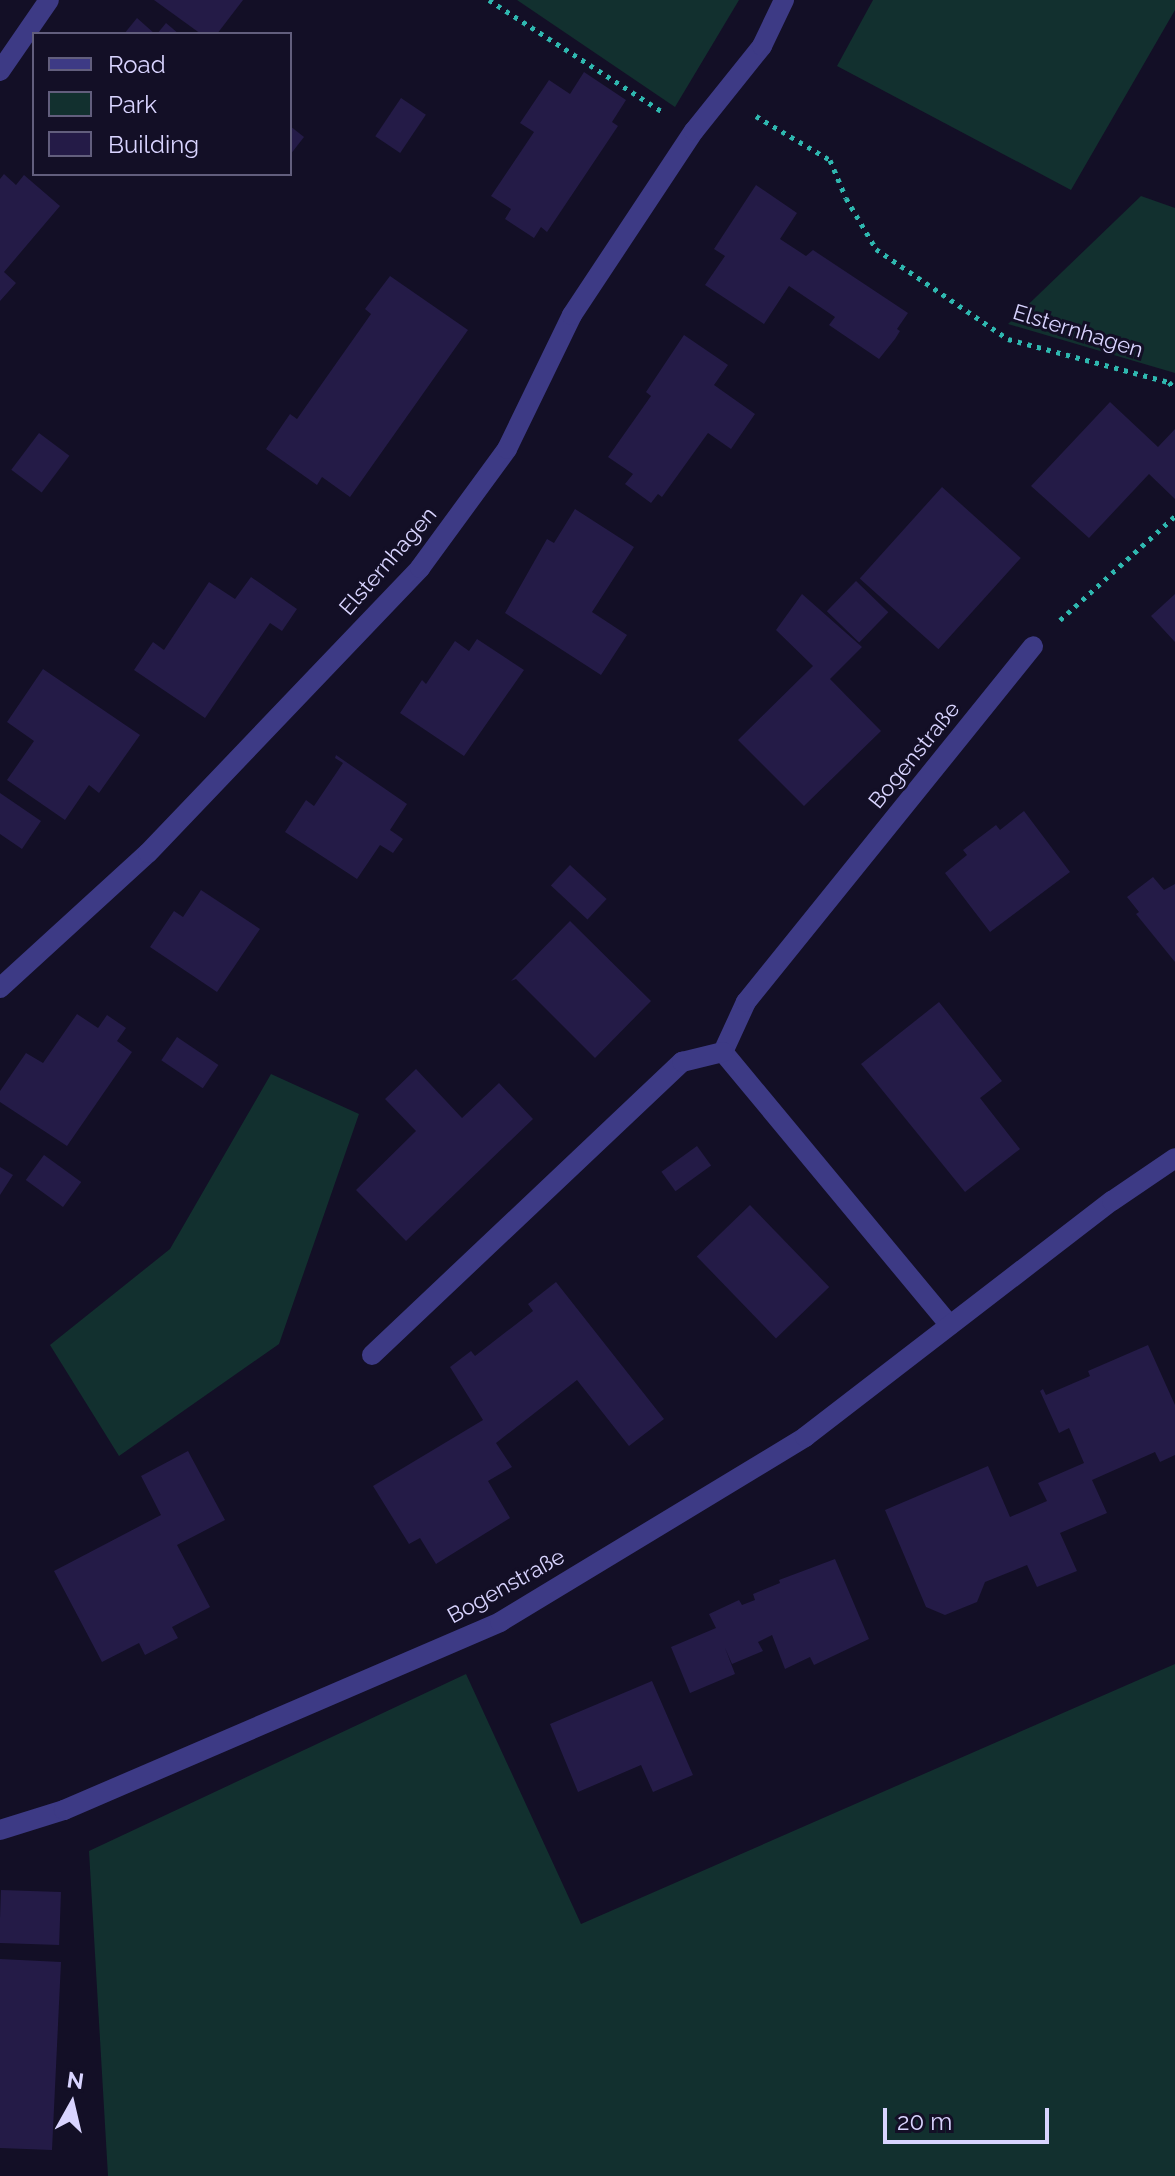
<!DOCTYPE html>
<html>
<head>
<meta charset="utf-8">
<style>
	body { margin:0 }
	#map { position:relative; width:1175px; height:2176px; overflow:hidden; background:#130f26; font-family:Raleway,sans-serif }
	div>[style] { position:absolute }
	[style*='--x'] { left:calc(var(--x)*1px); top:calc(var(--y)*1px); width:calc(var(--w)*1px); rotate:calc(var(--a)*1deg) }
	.green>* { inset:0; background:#12302f }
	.building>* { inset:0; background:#241b47; transform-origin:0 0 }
	.path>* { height:5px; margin-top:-2.5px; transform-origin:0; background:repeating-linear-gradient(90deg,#2fb8b0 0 4px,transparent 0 10px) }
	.minor>* { height:20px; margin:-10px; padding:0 10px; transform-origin:10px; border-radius:10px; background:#3d3a85 }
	span { translate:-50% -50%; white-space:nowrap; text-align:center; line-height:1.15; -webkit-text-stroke:6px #130f26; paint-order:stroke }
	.street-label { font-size:22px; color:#d9d4ff }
	.legend { position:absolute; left:32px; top:32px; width:260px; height:144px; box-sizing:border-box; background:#130f26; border:2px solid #625e7d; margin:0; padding:10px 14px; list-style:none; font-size:24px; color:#d9d4ff }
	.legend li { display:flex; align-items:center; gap:16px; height:40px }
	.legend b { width:40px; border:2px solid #625e7d }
	.north { position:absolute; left:32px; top:2064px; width:80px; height:80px; -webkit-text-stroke:6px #130f26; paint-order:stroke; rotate:8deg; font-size:22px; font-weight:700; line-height:32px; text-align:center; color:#d9d4ff }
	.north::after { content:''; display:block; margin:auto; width:28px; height:36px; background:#d9d4ff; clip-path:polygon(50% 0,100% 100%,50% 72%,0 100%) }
	.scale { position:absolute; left:883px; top:2108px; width:166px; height:36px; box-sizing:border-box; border:4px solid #d9d4ff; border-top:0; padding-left:10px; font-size:24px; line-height:28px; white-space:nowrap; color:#d9d4ff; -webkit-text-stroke:6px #130f26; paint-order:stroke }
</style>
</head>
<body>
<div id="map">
	<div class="green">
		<div style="clip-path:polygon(517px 0,739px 0,675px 107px)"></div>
		<div style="clip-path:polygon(873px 0,1175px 0,1175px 10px,1071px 190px,837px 66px)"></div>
		<div style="clip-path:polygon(1141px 196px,1175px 208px,1175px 373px,1008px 324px)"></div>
		<div style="clip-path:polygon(271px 1074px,359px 1114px,279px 1344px,119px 1456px,50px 1345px,170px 1249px)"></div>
		<div style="clip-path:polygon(1175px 1664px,1175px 2176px,108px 2176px,89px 1851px,466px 1674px,581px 1924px)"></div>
	</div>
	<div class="building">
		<div style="clip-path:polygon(154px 0,243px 0,217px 34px,201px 34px)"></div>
		<div style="clip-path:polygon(137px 18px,155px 34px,124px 34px)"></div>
		<div style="clip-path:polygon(166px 23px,179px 34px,157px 34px)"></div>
		<div style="clip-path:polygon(584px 72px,626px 100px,612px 122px,618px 126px,547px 232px,541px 227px,534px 238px,505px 219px,511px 209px,491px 196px,534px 132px,520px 123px,549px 80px,570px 94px)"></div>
		<div style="left:401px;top:98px;width:30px;height:46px;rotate:34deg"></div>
		<div style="clip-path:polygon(290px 126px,304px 137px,290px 155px)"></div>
		<div style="clip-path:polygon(4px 174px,16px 185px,24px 175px,60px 206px,4px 272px,16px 283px,0 301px,0 179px)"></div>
		<div style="clip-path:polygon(756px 185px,797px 213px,780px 239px,806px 256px,813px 250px,908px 313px,897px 329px,900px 331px,895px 339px,879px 359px,829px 325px,835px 317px,789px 286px,764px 324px,705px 285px,725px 256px,714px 249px)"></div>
		<div style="clip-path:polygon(390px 276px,468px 330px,350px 497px,322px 477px,317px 485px,266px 449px,290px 414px,297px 419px,371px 314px,365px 309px)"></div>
		<div style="clip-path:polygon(684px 335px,728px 365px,714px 385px,755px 414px,731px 449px,708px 433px,662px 497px,658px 494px,651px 503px,625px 484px,633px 474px,608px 457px,651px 396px,646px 392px)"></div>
		<div style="clip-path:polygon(1110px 402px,1158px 447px,1175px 429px,1175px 499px,1149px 474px,1089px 538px,1031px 486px)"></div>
		<div style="left:39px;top:433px;width:38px;height:46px;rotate:37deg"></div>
		<div style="left:942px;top:487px;width:106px;height:123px;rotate:42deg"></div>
		<div style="clip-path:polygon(575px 509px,634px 547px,592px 612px,627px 635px,601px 675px,505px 613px,547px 539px,554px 543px)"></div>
		<div style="clip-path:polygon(251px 577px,297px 609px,282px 631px,270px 623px,205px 718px,134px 670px,153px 642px,164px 650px,209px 582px,235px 599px)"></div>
		<div style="left:856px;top:581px;width:45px;height:42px;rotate:44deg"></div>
		<div style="clip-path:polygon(802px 594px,862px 647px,830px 679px,881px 731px,804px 806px,738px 740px,813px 666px,776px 630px)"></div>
		<div style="clip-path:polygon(1175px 594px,1175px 642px,1151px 616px)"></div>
		<div style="clip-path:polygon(477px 639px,524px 670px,464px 756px,400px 713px,422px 680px,426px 684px,455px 641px,469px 651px)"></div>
		<div style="clip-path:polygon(43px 669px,140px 735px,99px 793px,89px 785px,65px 820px,7px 780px,34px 741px,7px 722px)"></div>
		<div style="clip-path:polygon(336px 755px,407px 804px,390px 830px,403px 839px,393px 853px,380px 845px,357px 879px,285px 832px,306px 800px,314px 806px,343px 763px,335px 758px)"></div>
		<div style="clip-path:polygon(0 793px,41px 821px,22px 849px,0 834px)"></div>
		<div style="clip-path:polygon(1024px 811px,1070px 872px,990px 932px,945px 873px,967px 855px,963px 850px,996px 825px,1000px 830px)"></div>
		<div style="left:570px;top:865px;width:50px;height:28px;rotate:43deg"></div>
		<div style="clip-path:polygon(1153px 877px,1164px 890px,1175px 884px,1175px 962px,1136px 914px,1139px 912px,1127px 897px)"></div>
		<div style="clip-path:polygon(201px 890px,260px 929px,217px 992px,150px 947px,174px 911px,183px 917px)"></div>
		<div style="clip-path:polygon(570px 921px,651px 1001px,595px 1058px,516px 979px,511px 981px)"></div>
		<div style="clip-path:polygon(939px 1002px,1002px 1081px,980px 1098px,1020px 1149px,965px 1192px,861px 1064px)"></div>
		<div style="clip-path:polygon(77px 1014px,98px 1028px,107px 1015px,126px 1028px,117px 1041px,132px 1052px,67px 1146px,0 1102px,0 1091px,26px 1053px,43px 1063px)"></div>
		<div style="left:177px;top:1037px;width:50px;height:28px;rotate:34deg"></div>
		<div style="clip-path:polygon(416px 1069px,462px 1118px,499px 1083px,533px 1119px,406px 1241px,356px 1190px,416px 1131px,385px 1099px)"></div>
		<div style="left:697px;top:1146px;width:24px;height:44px;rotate:54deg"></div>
		<div style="left:44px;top:1155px;width:46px;height:31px;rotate:36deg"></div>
		<div style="clip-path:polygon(0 1167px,13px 1175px,0 1195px)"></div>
		<div style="left:750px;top:1205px;width:114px;height:74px;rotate:46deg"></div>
		<div style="clip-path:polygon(556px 1282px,664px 1419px,629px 1446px,577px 1380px,496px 1443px,512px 1467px,488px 1481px,510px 1518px,436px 1564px,420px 1538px,409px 1544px,373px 1486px,483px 1420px,450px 1367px,471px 1351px,475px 1356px,533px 1311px,528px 1304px)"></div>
		<div style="clip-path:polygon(1148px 1345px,1175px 1405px,1175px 1455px,1160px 1462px,1155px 1452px,1092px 1480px,1107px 1513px,1060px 1533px,1077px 1571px,1037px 1587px,1027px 1565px,985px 1582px,977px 1602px,945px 1615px,926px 1607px,885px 1510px,988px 1466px,1010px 1517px,1047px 1501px,1038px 1483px,1084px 1463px,1069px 1428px,1059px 1433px,1040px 1391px,1043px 1389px,1046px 1395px,1090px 1376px,1088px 1371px)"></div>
		<div style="clip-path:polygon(188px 1451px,225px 1520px,177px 1545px,210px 1607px,172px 1627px,178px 1638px,145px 1655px,139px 1643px,102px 1662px,54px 1571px,161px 1515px,141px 1476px)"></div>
		<div style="clip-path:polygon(835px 1559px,869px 1639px,814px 1665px,810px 1657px,785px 1669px,772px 1635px,758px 1642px,763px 1651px,732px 1664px,725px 1648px,735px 1674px,690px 1693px,671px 1647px,716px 1628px,709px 1614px,739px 1600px,742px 1605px,755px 1600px,753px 1594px,780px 1583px,779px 1580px)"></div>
		<div style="clip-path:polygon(652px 1681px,693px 1775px,653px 1792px,641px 1765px,578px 1792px,550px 1724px)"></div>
		<div style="left:1px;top:1890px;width:60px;height:53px;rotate:2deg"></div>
		<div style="clip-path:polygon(0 1959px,61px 1962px,52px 2150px,0 2148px)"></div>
	</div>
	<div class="path">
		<div style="--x:489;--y:0;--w:207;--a:32.8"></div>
		<div style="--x:756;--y:116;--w:86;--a:30.7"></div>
		<div style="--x:830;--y:160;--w:41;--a:67.2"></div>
		<div style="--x:846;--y:198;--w:59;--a:59.5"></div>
		<div style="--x:876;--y:249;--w:160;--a:34.3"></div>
		<div style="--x:1008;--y:339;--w:167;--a:15"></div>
		<div style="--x:1169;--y:382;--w:9;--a:49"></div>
		<div style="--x:1060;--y:620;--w:155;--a:-42.1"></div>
	</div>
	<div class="minor">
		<div style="--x:0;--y:71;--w:86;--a:-55.4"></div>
		<div style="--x:0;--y:988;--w:200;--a:-42.4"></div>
		<div style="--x:148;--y:853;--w:394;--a:-46.3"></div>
		<div style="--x:420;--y:568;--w:147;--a:-53.8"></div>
		<div style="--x:507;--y:449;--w:149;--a:-64.1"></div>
		<div style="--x:572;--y:315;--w:221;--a:-56.5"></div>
		<div style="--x:694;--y:131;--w:109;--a:-51.3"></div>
		<div style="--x:762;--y:46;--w:51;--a:-64.4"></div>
		<div style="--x:723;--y:1052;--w:55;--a:-65.3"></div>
		<div style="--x:746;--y:1002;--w:457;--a:-51.1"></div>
		<div style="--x:723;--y:1052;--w:355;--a:50.3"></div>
		<div style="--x:372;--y:1355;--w:427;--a:-43.4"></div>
		<div style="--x:682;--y:1062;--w:42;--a:-13.7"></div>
		<div style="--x:0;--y:1830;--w:67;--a:-17.4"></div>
		<div style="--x:64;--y:1810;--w:475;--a:-23.3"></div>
		<div style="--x:500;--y:1622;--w:357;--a:-31.2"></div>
		<div style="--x:805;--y:1437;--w:387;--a:-37.6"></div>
		<div style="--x:1112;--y:1201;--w:76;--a:-34.3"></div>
	</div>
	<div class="street-label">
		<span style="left:1078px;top:331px;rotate:17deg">Elsternhagen</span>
		<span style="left:388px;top:561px;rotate:-49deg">Elsternhagen</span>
		<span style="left:914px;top:755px;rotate:-51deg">Bogenstraße</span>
		<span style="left:506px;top:1586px;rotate:-29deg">Bogenstraße</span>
	</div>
	<ul class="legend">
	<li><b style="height:10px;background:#3d3a85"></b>Road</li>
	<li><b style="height:22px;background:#12302f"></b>Park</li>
	<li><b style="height:22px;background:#241b47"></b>Building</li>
	</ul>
	<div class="north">N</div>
	<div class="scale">20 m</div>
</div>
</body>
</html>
